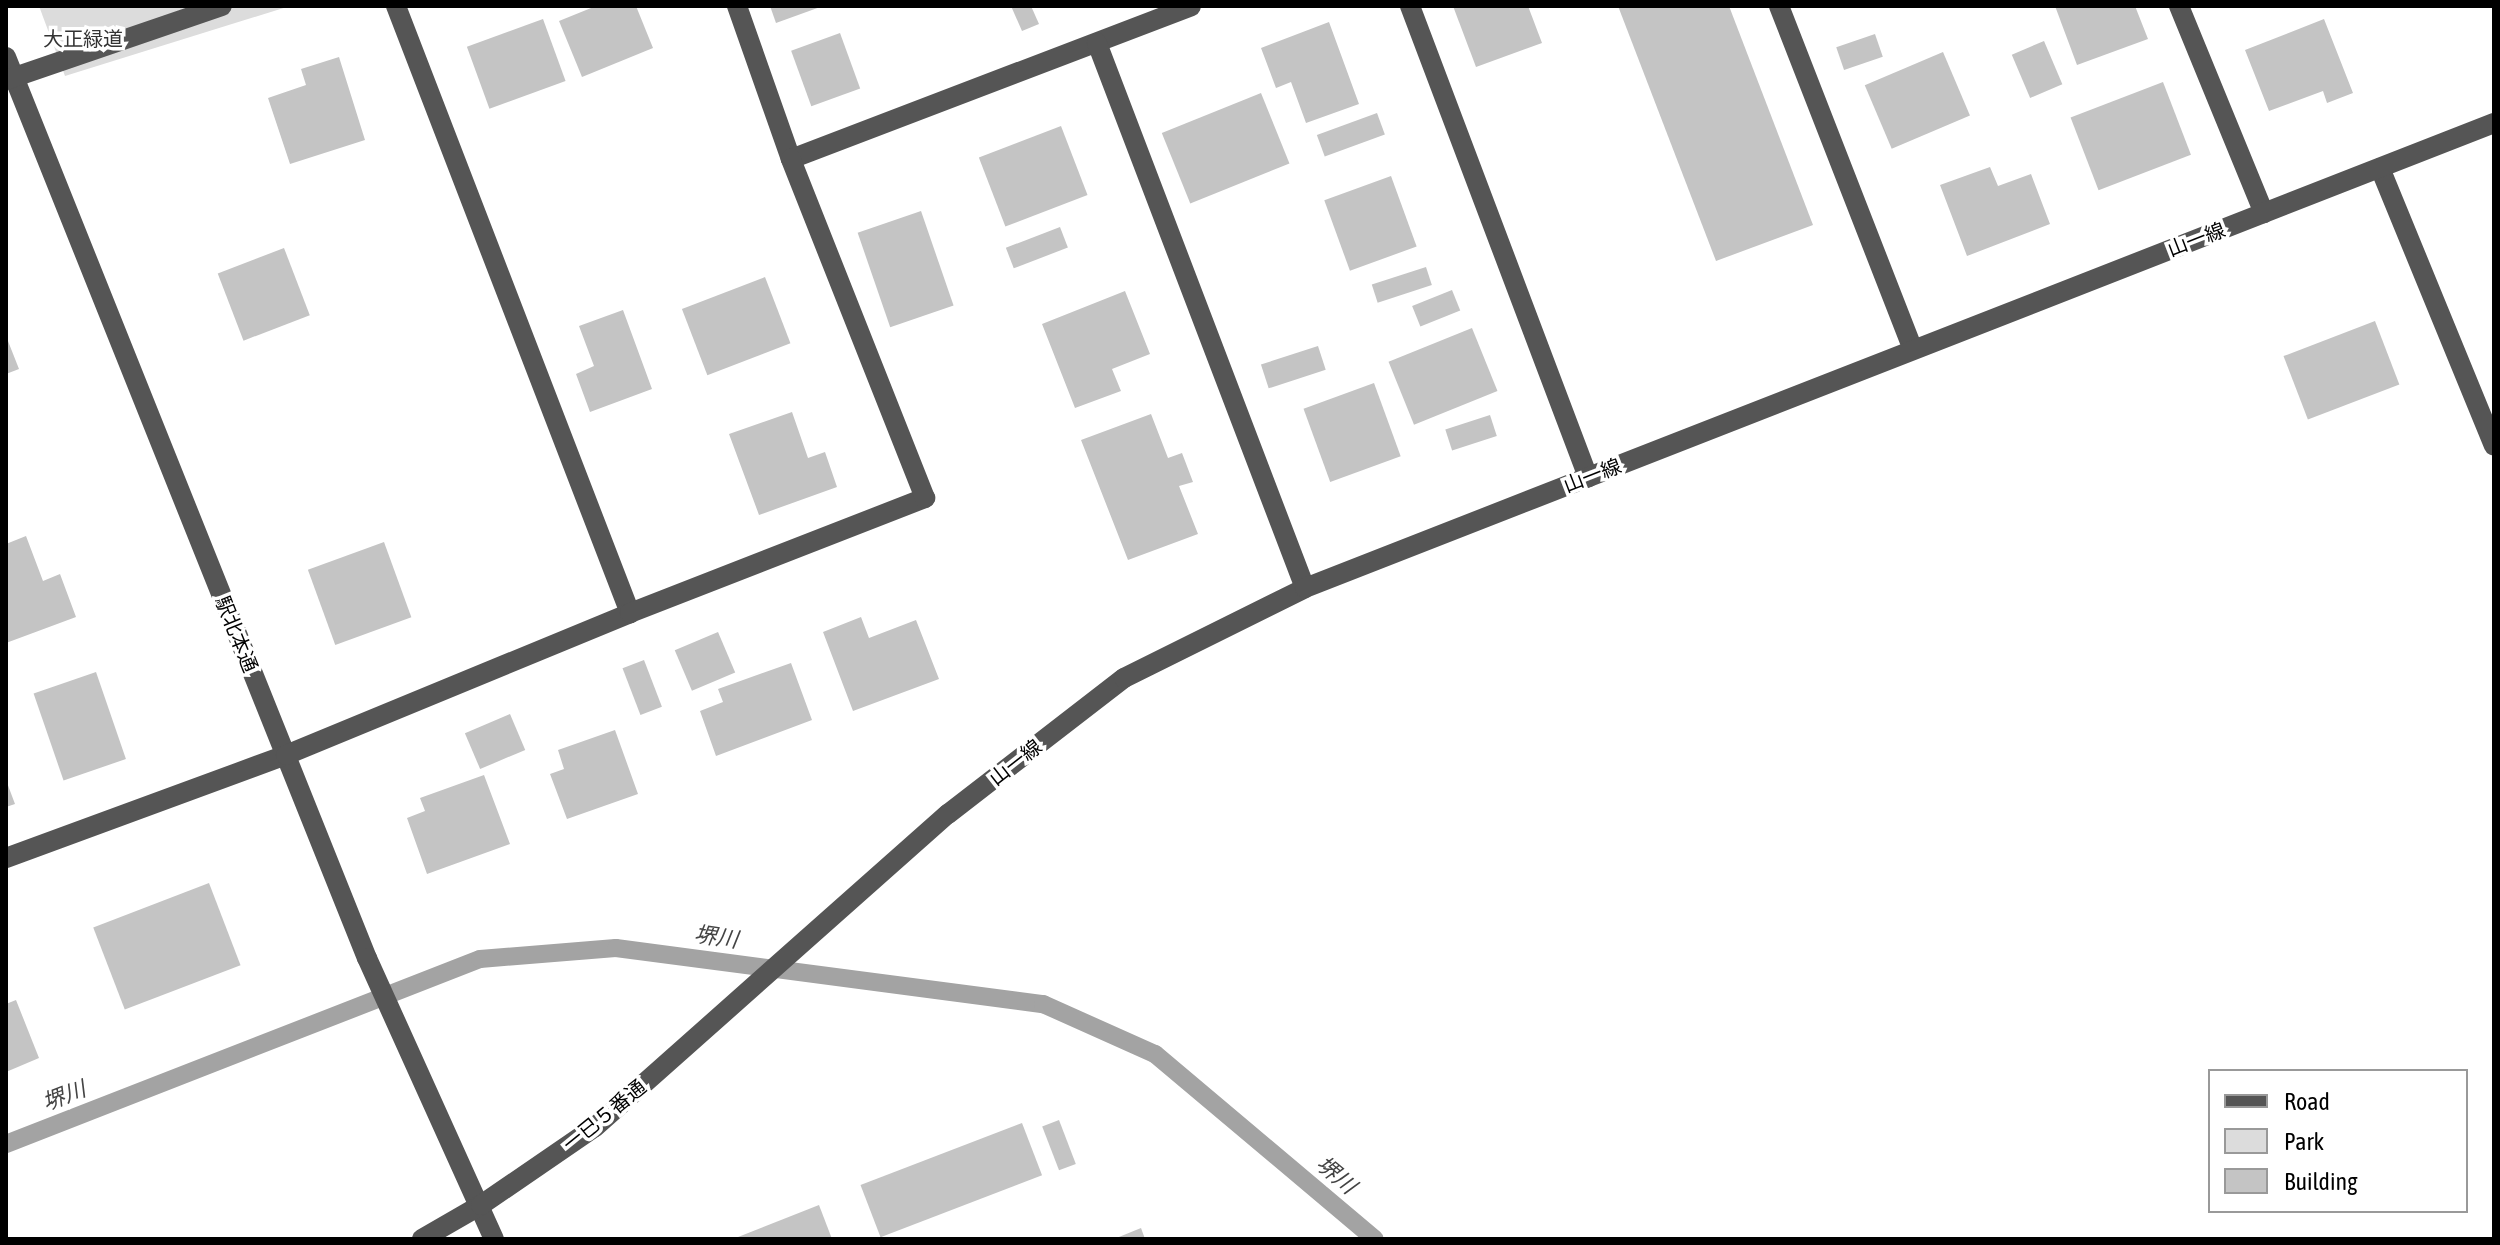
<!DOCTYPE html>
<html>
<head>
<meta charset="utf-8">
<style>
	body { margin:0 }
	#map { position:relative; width:2500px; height:1245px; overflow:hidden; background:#fff; font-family:"Asap Condensed","Noto Sans JP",sans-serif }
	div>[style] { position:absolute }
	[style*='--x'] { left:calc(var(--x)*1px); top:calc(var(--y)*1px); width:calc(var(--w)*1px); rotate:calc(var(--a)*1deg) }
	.green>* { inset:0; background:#dcdcdc }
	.stream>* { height:18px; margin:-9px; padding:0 9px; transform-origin:9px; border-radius:9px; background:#a3a3a3 }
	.building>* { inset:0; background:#c4c4c4; transform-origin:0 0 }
	.minor>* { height:20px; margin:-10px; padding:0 10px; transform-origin:10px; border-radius:10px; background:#555 }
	span { translate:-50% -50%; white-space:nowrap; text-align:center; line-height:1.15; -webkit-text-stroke:7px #fff; paint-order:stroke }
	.park-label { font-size:20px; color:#333 }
	.street-label { font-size:20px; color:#000 }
	.water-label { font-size:22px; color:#444; font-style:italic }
	.frame { position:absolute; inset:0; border:8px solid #000; pointer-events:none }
	.legend { position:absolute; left:2208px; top:1069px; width:260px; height:144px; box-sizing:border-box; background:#fff; border:2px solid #999; margin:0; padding:10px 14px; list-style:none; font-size:24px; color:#000 }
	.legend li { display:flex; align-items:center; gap:16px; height:40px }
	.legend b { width:40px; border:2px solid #999 }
</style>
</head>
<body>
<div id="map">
	<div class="green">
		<div style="clip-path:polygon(39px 6px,290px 6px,65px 76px)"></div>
	</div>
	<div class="stream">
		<div style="--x:6;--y:1144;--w:509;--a:-21.32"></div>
		<div style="--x:480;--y:959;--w:136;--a:-4.6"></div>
		<div style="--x:616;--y:948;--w:431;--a:7.5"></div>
		<div style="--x:1043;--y:1004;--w:123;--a:24.1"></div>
		<div style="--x:1155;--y:1054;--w:287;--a:40.1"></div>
	</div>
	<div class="building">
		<div style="clip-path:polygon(596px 6px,636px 6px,653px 48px,582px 77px,559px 21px)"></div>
		<div style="clip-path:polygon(770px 6px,823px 6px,776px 23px)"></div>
		<div style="clip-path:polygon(1011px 6px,1031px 6px,1039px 24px,1022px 31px)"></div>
		<div style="clip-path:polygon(1453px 6px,1528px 6px,1542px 43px,1476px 67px)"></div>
		<div style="clip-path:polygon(1618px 6px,1729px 6px,1813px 225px,1716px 261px)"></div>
		<div style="clip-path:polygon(2055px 6px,2135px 6px,2148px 39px,2077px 65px)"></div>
		<div style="left:543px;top:19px;width:66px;height:81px;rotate:70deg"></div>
		<div style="clip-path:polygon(2324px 19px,2353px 93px,2327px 103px,2323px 91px,2269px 111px,2245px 50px)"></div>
		<div style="clip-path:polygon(1329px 22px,1359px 104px,1306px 123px,1291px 82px,1276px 88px,1261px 48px)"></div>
		<div style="left:840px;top:33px;width:59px;height:52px;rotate:70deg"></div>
		<div style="left:1875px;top:34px;width:24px;height:41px;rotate:71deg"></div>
		<div style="left:2044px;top:41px;width:47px;height:35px;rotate:67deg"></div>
		<div style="left:1943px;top:52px;width:69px;height:85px;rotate:67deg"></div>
		<div style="clip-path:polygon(339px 57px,365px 140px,290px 164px,268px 98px,306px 85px,301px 69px)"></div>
		<div style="left:2163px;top:82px;width:78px;height:99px;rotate:69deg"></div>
		<div style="left:1261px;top:93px;width:76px;height:107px;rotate:68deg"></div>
		<div style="left:1377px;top:113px;width:23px;height:64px;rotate:70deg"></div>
		<div style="left:1061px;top:126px;width:74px;height:88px;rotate:69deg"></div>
		<div style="clip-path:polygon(1990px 167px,1998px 186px,2031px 174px,2050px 224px,1967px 256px,1940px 185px)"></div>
		<div style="left:1391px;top:176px;width:75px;height:71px;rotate:70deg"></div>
		<div style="left:921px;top:211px;width:100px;height:67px;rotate:71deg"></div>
		<div style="left:1060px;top:227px;width:22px;height:58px;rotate:69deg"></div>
		<div style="left:284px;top:248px;width:72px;height:71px;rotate:69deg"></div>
		<div style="left:1426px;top:267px;width:19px;height:57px;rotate:72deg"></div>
		<div style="left:765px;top:277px;width:71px;height:89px;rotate:69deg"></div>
		<div style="left:1452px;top:290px;width:22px;height:43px;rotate:68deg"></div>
		<div style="clip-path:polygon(1125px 291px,1150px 354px,1112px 369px,1121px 391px,1075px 408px,1042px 324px)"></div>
		<div style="clip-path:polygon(623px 310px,652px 389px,590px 412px,576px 374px,594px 366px,579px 326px)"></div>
		<div style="left:2375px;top:321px;width:68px;height:98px;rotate:69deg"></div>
		<div style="left:1472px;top:328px;width:68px;height:90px;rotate:68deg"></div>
		<div style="clip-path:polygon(6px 336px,19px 369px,6px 374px)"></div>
		<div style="left:1318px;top:346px;width:25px;height:60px;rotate:72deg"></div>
		<div style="left:1374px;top:383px;width:78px;height:75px;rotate:70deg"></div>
		<div style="clip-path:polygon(792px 412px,808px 458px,825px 452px,837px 487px,759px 515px,729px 434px)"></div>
		<div style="clip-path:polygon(1151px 414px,1168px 458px,1182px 453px,1193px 482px,1179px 486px,1198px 534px,1128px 560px,1081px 440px)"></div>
		<div style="left:1490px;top:415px;width:22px;height:47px;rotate:72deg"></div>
		<div style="clip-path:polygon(26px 536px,43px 581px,60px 574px,76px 617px,6px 643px,6px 544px)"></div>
		<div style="left:384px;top:542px;width:80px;height:81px;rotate:70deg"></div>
		<div style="clip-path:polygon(861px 617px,869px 638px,916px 620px,939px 679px,853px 711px,823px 632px)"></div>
		<div style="left:718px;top:632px;width:44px;height:47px;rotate:67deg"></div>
		<div style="left:644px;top:660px;width:50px;height:23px;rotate:69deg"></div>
		<div style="clip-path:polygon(791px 663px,812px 720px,716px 756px,700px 711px,723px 702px,718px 689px)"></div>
		<div style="left:96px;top:672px;width:92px;height:66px;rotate:71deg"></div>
		<div style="left:510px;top:714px;width:39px;height:49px;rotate:67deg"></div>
		<div style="clip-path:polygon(615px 730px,638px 794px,567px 819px,550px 774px,564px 769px,558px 750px)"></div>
		<div style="clip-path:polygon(484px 775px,510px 844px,427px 874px,407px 818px,425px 811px,420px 798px)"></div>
		<div style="clip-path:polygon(6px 780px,15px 804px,6px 807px)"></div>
		<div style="left:209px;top:883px;width:88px;height:124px;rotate:69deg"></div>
		<div style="clip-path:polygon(16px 1000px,39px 1058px,6px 1072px,6px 1004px)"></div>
		<div style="left:1059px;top:1120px;width:47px;height:18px;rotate:69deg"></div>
		<div style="left:1022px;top:1123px;width:56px;height:173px;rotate:69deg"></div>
		<div style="clip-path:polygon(819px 1205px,832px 1239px,733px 1239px)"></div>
		<div style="clip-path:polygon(1141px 1228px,1145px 1239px,1114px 1239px)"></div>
	</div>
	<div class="minor">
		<div style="--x:396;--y:6;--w:651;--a:68.92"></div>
		<div style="--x:737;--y:6;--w:162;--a:70.6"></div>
		<div style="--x:791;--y:159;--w:428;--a:-20.9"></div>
		<div style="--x:1410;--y:6;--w:504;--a:69.3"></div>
		<div style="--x:1779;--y:6;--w:368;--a:68.7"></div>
		<div style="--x:2179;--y:6;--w:224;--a:67.7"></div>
		<div style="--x:1097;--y:43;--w:583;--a:69.11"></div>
		<div style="--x:6;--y:57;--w:971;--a:68.17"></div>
		<div style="--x:367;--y:958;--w:308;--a:65.7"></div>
		<div style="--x:6;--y:80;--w:228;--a:-18.9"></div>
		<div style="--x:2380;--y:168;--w:300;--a:67.7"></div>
		<div style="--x:6;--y:858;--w:298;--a:-20.2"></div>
		<div style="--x:286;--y:755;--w:372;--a:-22.4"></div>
		<div style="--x:630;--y:613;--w:317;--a:-21.3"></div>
		<div style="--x:925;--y:498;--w:365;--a:-111.6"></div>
		<div style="--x:422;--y:1239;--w:68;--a:-30"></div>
		<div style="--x:481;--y:1205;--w:138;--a:-34.4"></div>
		<div style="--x:595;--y:1127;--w:472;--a:-41.6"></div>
		<div style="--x:948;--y:814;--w:222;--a:-37.7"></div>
		<div style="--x:1124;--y:678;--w:202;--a:-26.4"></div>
		<div style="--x:1305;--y:588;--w:1277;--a:-21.36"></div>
	</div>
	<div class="park-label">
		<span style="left:83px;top:38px">大正緑道</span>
	</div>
	<div class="street-label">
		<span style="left:2196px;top:239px;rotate:-21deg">山一線</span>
		<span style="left:1592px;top:475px;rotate:-21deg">山一線</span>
		<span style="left:237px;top:634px;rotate:68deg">駅北本通</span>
		<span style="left:1015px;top:762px;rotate:-38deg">山一線</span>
		<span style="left:604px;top:1115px;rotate:-39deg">一已５番通</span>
	</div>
	<div class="water-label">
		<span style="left:716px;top:937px;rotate:8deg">堺川</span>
		<span style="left:64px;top:1096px;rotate:-21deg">堺川</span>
		<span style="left:1336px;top:1175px;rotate:40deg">堺川</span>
	</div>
	<div class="frame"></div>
	<ul class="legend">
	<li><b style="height:10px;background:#555"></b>Road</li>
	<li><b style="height:22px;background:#dcdcdc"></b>Park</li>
	<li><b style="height:22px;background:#c4c4c4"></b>Building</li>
	</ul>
</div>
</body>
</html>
